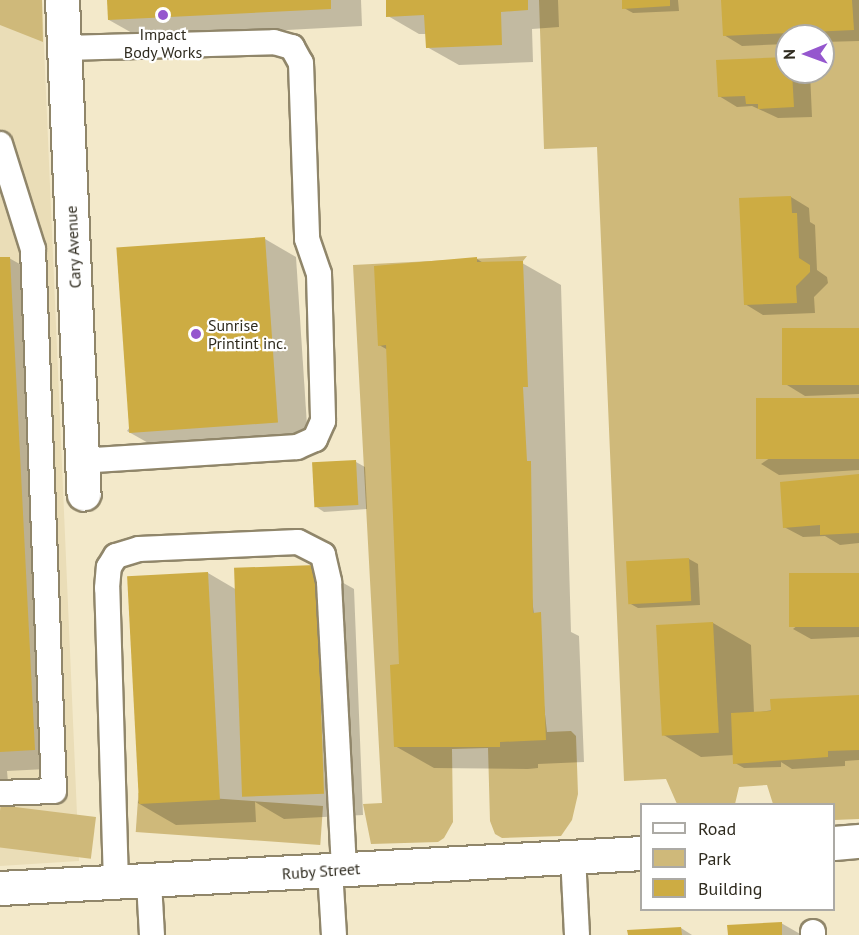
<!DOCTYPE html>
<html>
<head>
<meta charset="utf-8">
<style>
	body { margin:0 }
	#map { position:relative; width:859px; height:935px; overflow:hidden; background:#f3e9ca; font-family:"PT Sans",sans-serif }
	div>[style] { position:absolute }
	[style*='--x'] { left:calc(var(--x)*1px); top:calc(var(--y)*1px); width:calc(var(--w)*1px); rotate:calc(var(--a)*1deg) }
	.built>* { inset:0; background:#eaddb7 }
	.green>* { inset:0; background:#cfb97a; transform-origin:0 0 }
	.shadow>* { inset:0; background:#0003 }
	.building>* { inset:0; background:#cdac43; transform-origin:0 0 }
	.roads { filter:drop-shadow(2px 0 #90866a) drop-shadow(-2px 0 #90866a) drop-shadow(0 2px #90866a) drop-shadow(0 -2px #90866a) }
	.lane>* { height:24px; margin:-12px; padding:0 12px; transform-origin:12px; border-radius:12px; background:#fff }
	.street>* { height:33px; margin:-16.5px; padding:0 16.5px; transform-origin:16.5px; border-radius:16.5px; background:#fff }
	.dots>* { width:16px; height:16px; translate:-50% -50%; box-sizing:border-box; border:3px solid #fff; border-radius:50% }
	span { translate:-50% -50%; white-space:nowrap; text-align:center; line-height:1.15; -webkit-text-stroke:4.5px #fff; paint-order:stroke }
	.poi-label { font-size:16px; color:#2f2b1f }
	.left { translate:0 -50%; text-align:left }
	.street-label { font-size:16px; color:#2f2b1f }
	.legend { position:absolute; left:640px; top:803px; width:195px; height:108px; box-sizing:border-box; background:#fff; border:2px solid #acaaa5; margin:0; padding:8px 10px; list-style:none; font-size:18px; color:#2f2b1f }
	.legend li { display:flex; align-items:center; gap:12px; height:30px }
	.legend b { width:30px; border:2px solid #acaaa5 }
	.north { position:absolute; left:775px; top:24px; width:60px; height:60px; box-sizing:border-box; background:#fff; border:2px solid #acaaa5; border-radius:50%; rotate:269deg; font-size:16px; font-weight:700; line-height:24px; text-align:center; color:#2f2b1f }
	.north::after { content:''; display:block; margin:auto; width:21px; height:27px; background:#9557ce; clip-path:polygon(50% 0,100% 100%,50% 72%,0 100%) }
</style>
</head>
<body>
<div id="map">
	<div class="built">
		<div style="clip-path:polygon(0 0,42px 0,79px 861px,0 866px)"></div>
	</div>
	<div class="green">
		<div style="clip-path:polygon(0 0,42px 0,43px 42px,0 25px)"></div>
		<div style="clip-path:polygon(evenodd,539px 0,859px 0,859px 819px,834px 820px,834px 804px,773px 804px,767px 785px,739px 787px,735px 804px,677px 804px,666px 779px,624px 781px,597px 147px,544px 149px,539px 0,787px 36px,823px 36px,823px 72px,787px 72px,787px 36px)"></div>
		<div style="clip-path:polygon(527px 256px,523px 261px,521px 499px,547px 732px,571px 731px,576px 736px,578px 794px,572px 820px,561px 836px,502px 838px,495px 834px,490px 821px,488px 748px,452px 749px,453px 822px,444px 838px,438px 842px,371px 844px,363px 804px,382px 803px,353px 265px)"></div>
		<div style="left:323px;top:806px;width:39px;height:185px;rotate:94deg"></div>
		<div style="left:96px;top:817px;width:42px;height:96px;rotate:97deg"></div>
	</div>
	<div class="shadow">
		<div style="clip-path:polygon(108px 0,361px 0,362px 26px,141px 38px,109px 20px)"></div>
		<div style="clip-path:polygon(387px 0,558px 0,559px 27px,532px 29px,533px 62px,459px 65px,427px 47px,427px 34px,419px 34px,388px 16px)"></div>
		<div style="clip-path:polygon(623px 0,678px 0,679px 11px,633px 13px,624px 8px)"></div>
		<div style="clip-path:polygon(723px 0,859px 0,859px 41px,823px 42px,823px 36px,787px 36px,787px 44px,742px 46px,724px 35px)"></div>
		<div style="clip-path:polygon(787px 58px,787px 72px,810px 72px,812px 117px,778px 118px,752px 106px,737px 107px,719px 96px)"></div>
		<div style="clip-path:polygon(791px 197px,809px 208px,810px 222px,815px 225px,817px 270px,827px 277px,828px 283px,814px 297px,815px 313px,763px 315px,745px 304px)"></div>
		<div style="clip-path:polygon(265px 239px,296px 257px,308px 441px,159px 449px,127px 431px)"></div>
		<div style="clip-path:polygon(9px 258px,41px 276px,66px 768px,7px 771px,9px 793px,0 793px,0 259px)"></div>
		<div style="clip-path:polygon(477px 259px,485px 264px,522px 263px,561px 285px,571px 632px,579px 636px,584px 762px,538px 764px,538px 768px,528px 769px,434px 768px,395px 746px,401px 666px,388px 350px,379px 345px)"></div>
		<div style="clip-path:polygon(859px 329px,859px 394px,805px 396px,787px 385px)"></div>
		<div style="clip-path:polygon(859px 399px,859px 470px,779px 475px,761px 464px)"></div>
		<div style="clip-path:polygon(356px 462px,365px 467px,367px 509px,324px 512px,315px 506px)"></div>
		<div style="clip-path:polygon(859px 477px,859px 543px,840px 545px,825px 536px,803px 537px,784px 527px)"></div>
		<div style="clip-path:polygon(689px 559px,698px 564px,700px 605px,638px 608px,629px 603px)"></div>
		<div style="clip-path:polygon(315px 567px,354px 589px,363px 815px,284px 819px,255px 802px,256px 822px,176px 825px,138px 803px,208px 573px,237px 590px)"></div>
		<div style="clip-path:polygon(859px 575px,859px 637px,811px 639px,793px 629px)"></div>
		<div style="clip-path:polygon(713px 623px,751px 645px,754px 713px,859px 696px,859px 760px,845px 761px,845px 766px,792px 769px,781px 762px,781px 767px,744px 768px,735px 763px,734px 755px,701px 757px,662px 734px)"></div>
		<div style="clip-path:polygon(781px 923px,802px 935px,729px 935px)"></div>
		<div style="clip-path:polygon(681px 928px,692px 935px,629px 935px)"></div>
	</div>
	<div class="building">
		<div style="clip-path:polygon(107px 0,331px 0,331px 9px,108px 20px)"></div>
		<div style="clip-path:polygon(386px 0,528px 0,528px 10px,501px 12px,502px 45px,426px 48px,424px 15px,386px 17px)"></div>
		<div style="clip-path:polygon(622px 0,670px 0,670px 6px,622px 9px)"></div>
		<div style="clip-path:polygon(721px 0,852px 0,854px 30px,723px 36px)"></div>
		<div style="clip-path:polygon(787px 57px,787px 72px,792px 72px,794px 107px,758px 109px,758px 104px,746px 104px,745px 96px,718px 97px,716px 60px)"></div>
		<div style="clip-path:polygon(791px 196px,792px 213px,797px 213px,799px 258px,810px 265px,810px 272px,796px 286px,797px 303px,744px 305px,739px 198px)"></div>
		<div style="left:265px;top:237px;width:186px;height:149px;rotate:86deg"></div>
		<div style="clip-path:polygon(0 257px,10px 257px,35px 750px,0 752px)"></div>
		<div style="clip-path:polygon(477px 257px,477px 262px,523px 261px,528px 387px,523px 387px,527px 461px,531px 461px,533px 613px,541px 612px,546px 740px,500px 742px,500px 747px,394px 747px,390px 665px,399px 664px,386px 345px,378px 346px,374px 266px)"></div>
		<div style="left:859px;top:328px;width:57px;height:77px;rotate:90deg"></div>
		<div style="left:859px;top:398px;width:61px;height:103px;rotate:90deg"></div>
		<div style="left:356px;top:460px;width:45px;height:44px;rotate:87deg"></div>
		<div style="clip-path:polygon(859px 474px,859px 533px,820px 535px,820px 525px,783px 528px,780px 482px)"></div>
		<div style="left:689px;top:558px;width:43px;height:63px;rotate:87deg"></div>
		<div style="left:316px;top:565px;width:229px;height:82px;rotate:88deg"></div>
		<div style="left:208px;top:572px;width:228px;height:81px;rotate:87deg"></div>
		<div style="left:859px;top:573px;width:54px;height:70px;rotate:90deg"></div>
		<div style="left:713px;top:622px;width:111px;height:57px;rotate:87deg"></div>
		<div style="clip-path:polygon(859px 695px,859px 750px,828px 751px,828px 757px,733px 764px,731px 713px,771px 711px,770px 699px)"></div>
		<div style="clip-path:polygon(782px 922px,782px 935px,728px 935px,727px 925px)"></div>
		<div style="clip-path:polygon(681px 927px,682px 935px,628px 935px,627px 930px)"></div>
	</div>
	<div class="roads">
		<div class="lane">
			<div style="--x:65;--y:48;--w:209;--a:-1.6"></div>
			<div style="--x:274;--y:42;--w:19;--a:16"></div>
			<div style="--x:292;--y:47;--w:18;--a:61"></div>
			<div style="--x:301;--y:63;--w:176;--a:88"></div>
			<div style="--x:307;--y:239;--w:37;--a:71"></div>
			<div style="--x:319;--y:274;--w:147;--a:88.4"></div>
			<div style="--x:323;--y:421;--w:20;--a:114"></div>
			<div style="--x:315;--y:439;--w:20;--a:156"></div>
			<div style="--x:297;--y:447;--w:214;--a:176.3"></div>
			<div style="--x:0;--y:144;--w:110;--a:72.6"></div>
			<div style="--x:33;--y:249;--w:542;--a:87.78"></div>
			<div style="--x:54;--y:791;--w:54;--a:177.9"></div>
			<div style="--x:573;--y:856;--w:79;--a:87.1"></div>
			<div style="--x:330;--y:870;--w:65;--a:86.5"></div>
			<div style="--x:149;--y:882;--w:53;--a:86.8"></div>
			<div style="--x:116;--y:883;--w:295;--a:-91.7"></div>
			<div style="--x:107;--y:588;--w:21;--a:-85"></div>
			<div style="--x:109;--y:567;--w:13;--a:-58"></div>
			<div style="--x:116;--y:556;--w:24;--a:-17"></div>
			<div style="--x:139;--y:549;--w:159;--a:-2.5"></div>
			<div style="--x:298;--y:542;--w:28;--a:27"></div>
			<div style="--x:323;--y:555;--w:28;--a:77"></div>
			<div style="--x:329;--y:582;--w:287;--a:87"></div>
			<div style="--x:813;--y:932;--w:3;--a:90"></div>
		</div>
		<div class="street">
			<div style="--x:62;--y:0;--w:494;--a:87.5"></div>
			<div style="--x:834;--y:843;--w:25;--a:-5"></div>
			<div style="--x:0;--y:888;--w:643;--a:-3.12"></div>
		</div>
	</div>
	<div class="dots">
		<div style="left:163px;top:15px;background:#9557ce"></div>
		<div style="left:196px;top:334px;background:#9557ce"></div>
	</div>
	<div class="poi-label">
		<span style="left:163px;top:43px">Impact<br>Body Works</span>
		<span class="left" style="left:208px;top:334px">Sunrise<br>Printint inc.</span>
	</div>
	<div class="street-label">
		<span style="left:73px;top:247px;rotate:-93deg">Cary Avenue</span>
		<span style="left:321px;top:871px;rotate:-4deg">Ruby Street</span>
	</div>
	<ul class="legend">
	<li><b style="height:8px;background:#fff"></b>Road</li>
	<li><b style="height:16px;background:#cfb97a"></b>Park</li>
	<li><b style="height:16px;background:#cdac43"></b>Building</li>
	</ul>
	<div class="north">N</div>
</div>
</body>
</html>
